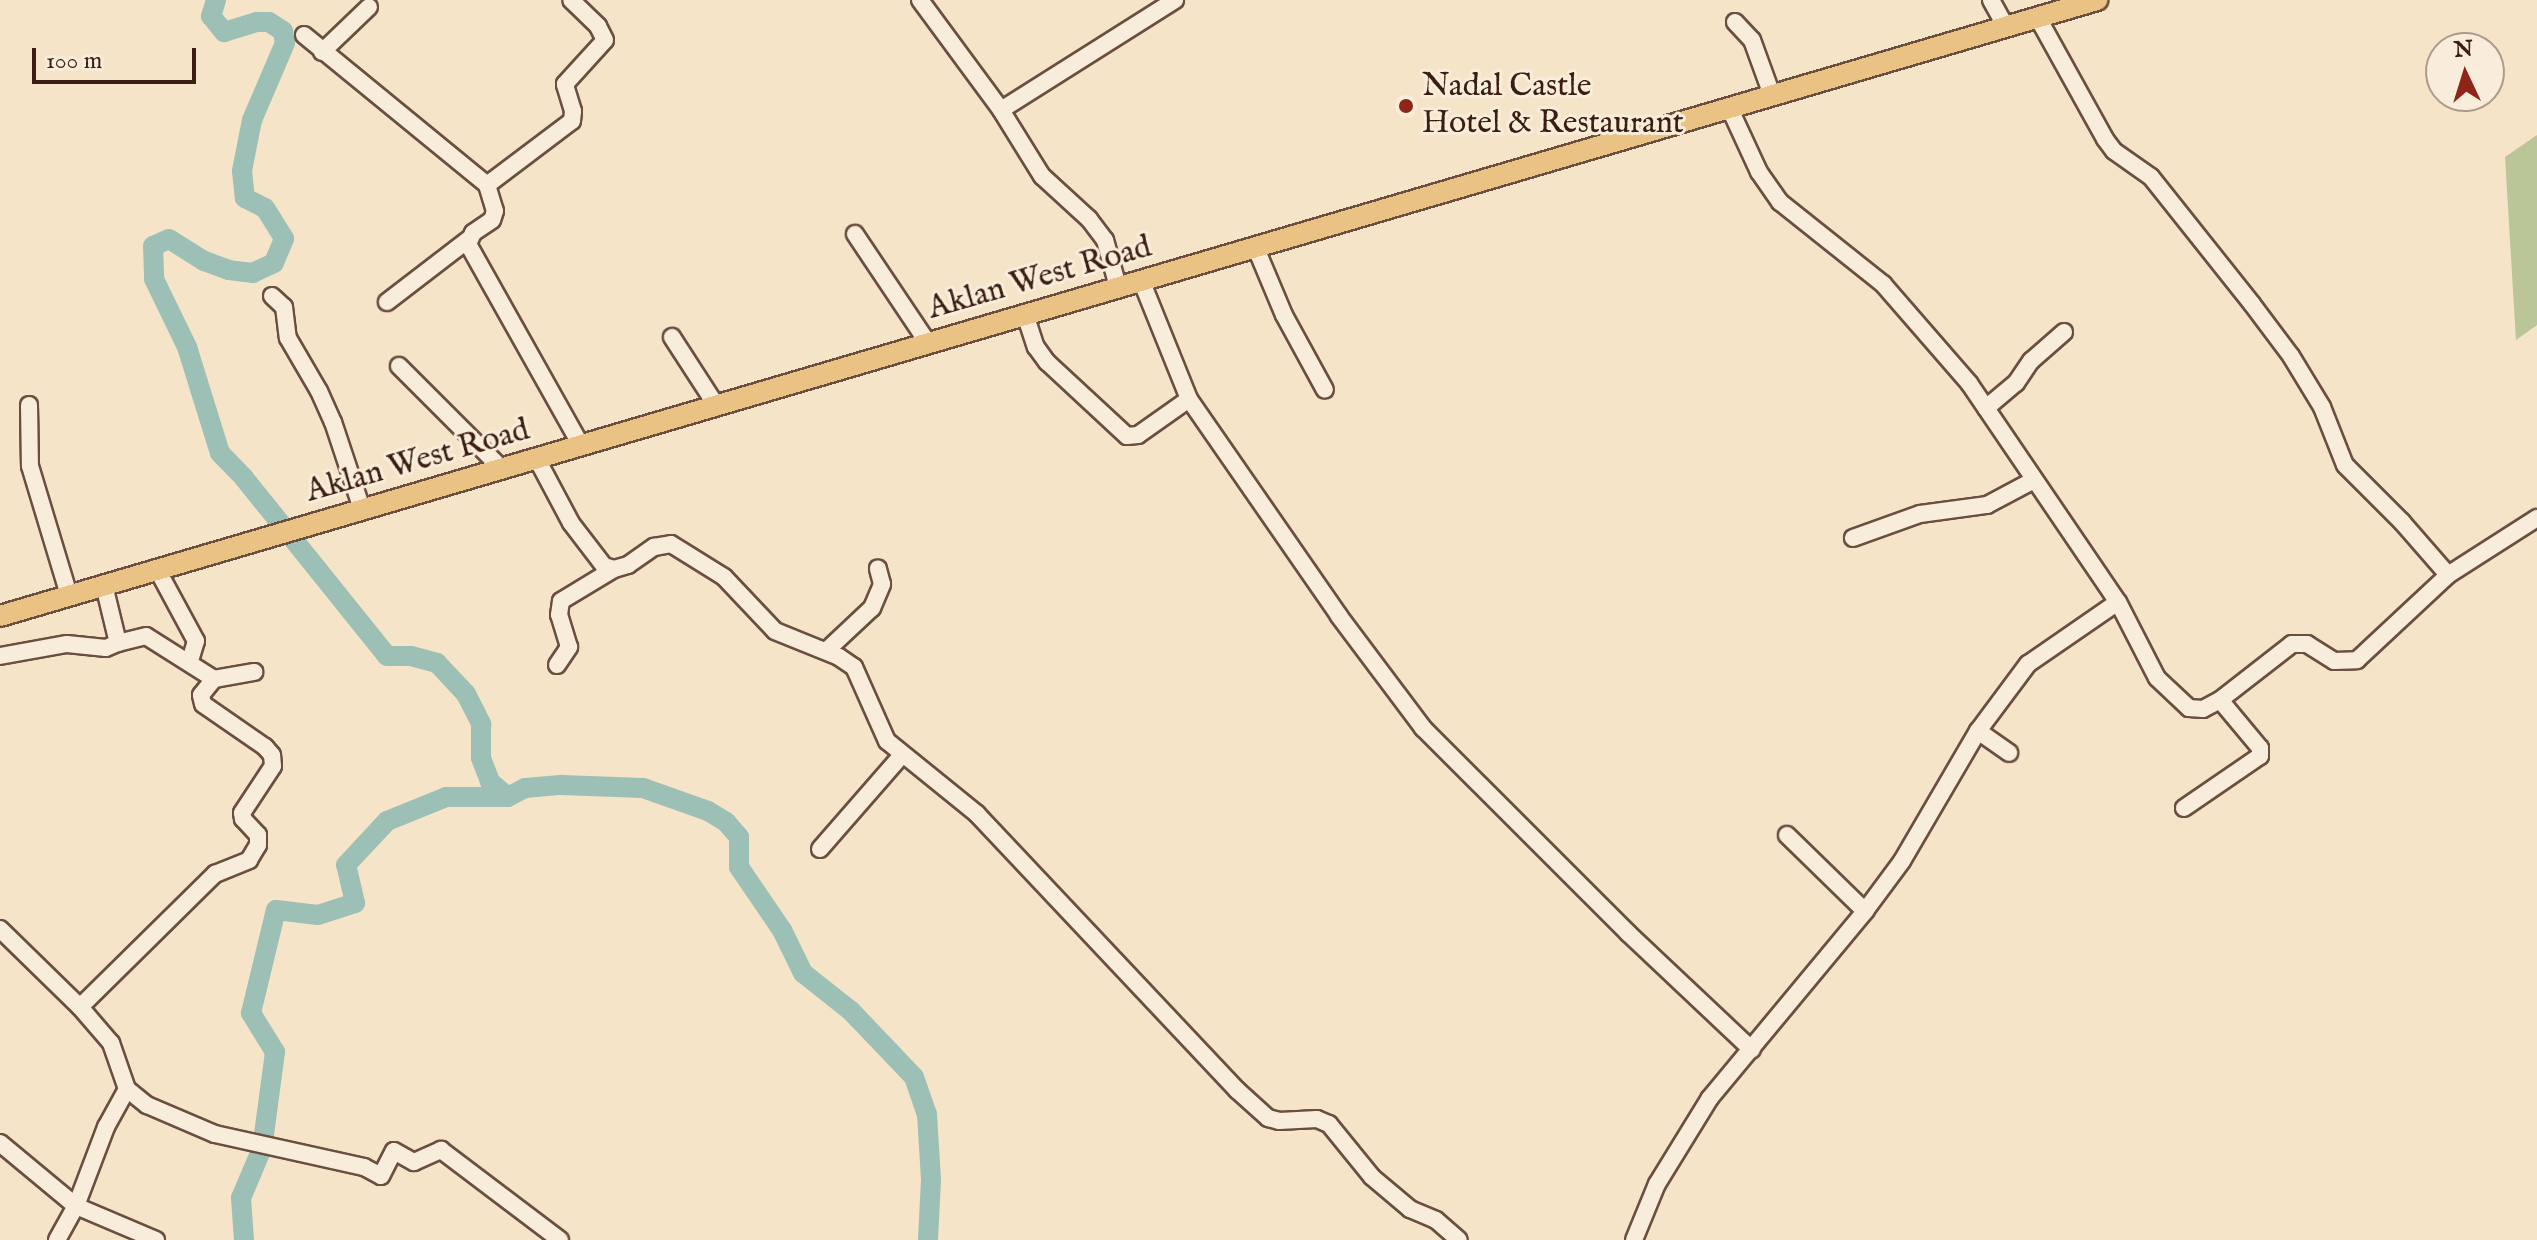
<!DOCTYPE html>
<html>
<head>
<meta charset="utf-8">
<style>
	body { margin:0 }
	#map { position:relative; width:2537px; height:1240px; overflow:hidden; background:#f5e4c8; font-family:"IM FELL English",serif }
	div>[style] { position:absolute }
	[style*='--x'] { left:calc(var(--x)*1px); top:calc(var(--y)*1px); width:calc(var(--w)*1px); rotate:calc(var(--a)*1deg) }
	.green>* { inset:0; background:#bac598 }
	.river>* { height:20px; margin:-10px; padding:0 10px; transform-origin:10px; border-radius:10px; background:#9cbfb6 }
	.roads { filter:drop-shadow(2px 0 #6a4f40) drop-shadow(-2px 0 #6a4f40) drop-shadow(0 2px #6a4f40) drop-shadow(0 -2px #6a4f40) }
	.minor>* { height:16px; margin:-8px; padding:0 8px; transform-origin:8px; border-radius:8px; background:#f8eddb }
	.major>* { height:20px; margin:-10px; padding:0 10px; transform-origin:10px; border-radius:10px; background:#eac284 }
	.dots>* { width:22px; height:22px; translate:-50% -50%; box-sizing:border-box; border:4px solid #f8eddb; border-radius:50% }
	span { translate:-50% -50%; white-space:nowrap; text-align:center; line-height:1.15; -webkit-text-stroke:6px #f8eddb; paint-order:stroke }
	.poi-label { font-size:32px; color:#3c1d12 }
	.left { translate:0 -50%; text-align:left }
	.street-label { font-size:32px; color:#3c1d12 }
	.north { position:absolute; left:2425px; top:32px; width:80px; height:80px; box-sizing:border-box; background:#f8eddb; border:2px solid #ad9a8b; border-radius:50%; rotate:356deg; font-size:22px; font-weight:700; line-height:32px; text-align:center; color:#3c1d12 }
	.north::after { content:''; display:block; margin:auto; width:28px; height:36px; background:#8f2418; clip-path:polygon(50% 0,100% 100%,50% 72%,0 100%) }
	.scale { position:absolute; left:32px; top:48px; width:164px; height:36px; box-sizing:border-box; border:4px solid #3c1d12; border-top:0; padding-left:10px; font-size:24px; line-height:28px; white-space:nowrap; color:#3c1d12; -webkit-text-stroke:6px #f8eddb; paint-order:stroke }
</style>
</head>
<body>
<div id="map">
	<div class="green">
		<div style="clip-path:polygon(2537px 135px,2537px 325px,2516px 340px,2505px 157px)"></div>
	</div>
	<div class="river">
		<div style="--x:216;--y:0;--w:17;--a:107"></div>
		<div style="--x:211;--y:16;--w:21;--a:51"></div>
		<div style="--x:224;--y:32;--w:34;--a:-17"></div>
		<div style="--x:257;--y:22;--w:12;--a:0"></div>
		<div style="--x:269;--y:22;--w:17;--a:33"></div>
		<div style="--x:283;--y:31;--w:12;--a:81"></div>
		<div style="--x:285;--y:43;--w:84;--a:113.2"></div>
		<div style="--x:252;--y:120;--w:52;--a:101.1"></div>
		<div style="--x:242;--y:171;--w:27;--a:84"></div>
		<div style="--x:245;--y:198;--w:22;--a:27"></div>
		<div style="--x:265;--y:208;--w:36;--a:58"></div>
		<div style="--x:284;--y:239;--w:26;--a:113"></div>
		<div style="--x:274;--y:263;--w:23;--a:155"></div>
		<div style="--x:253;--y:273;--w:24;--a:-173"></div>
		<div style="--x:229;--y:270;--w:27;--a:-160"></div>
		<div style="--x:204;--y:261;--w:41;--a:-147.8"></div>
		<div style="--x:169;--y:239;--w:17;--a:156"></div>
		<div style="--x:153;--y:246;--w:33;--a:88"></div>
		<div style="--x:154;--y:279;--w:76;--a:64.1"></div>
		<div style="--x:187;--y:347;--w:111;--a:72.7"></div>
		<div style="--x:220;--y:453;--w:35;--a:46"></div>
		<div style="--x:244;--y:478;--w:228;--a:51.2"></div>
		<div style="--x:387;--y:656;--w:24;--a:0"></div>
		<div style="--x:411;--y:656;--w:27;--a:15"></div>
		<div style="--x:437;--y:663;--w:42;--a:46.9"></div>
		<div style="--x:466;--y:694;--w:34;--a:63"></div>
		<div style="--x:481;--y:724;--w:34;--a:90"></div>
		<div style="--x:481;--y:758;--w:26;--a:69"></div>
		<div style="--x:490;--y:782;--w:23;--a:40"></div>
		<div style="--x:263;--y:1142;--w:91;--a:-82.4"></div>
		<div style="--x:275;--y:1052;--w:46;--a:-121.6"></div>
		<div style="--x:251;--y:1013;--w:106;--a:-76.4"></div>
		<div style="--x:276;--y:910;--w:42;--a:6.8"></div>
		<div style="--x:318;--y:915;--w:39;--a:-18"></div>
		<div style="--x:355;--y:903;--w:39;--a:-103"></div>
		<div style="--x:346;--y:865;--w:60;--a:-47"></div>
		<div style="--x:387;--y:821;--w:64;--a:-22.1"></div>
		<div style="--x:446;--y:797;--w:62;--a:0"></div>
		<div style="--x:508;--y:797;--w:19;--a:-28"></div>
		<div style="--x:525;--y:788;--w:36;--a:-5"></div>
		<div style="--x:561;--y:785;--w:82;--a:2.1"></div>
		<div style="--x:643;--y:788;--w:69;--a:19.5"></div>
		<div style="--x:708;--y:811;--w:21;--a:31"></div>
		<div style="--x:726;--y:822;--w:20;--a:49"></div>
		<div style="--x:739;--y:837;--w:30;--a:90"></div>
		<div style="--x:739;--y:867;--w:76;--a:55.7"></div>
		<div style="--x:782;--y:930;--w:48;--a:64"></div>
		<div style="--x:803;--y:973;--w:61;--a:38.4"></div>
		<div style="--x:851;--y:1011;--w:91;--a:46.3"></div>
		<div style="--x:914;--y:1077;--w:39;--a:71"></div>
		<div style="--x:927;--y:1114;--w:66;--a:86.5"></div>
		<div style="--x:931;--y:1180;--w:60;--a:92.9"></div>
		<div style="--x:244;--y:1240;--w:42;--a:-94.1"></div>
		<div style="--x:241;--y:1198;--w:49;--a:-67.1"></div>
	</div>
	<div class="roads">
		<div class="minor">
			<div style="--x:920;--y:0;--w:137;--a:53.6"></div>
			<div style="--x:1001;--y:110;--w:78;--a:58.2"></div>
			<div style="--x:1042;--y:176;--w:64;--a:42.5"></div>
			<div style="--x:1089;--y:219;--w:26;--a:53"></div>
			<div style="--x:1105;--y:240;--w:49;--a:74.5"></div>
			<div style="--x:1991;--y:0;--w:31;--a:61"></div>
			<div style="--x:2038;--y:18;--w:138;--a:61"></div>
			<div style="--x:2105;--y:139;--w:15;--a:53"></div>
			<div style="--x:2114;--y:151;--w:45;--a:35.1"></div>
			<div style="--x:2151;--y:177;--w:162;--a:51.5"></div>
			<div style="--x:2252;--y:304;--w:65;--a:53.1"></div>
			<div style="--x:2291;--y:356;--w:60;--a:58.7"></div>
			<div style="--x:2322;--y:407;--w:62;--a:68.4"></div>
			<div style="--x:2345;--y:465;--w:81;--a:45"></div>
			<div style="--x:2402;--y:522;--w:70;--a:49"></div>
			<div style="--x:1735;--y:22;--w:25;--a:47"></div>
			<div style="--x:1752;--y:40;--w:59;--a:70"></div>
			<div style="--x:304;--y:35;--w:237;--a:39.3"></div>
			<div style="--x:487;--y:185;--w:27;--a:73"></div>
			<div style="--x:495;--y:211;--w:9;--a:108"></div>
			<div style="--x:492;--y:220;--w:23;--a:146"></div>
			<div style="--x:473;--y:233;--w:12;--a:114"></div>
			<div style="--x:468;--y:244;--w:231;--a:60.7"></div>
			<div style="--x:322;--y:52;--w:65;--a:-43.8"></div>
			<div style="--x:1729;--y:107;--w:72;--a:65.2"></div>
			<div style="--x:1759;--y:172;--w:37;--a:55"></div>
			<div style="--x:1780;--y:202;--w:132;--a:38.5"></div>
			<div style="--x:1883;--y:284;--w:131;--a:49"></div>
			<div style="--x:1969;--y:383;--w:265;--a:55.8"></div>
			<div style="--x:2118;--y:602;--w:85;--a:62.8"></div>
			<div style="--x:2157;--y:678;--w:44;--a:43.2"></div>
			<div style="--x:2189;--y:708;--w:14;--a:4"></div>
			<div style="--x:2203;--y:709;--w:19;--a:-28"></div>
			<div style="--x:2220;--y:700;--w:91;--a:-37.9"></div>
			<div style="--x:2292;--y:644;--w:15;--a:0"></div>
			<div style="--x:2307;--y:644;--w:32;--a:32"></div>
			<div style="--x:2334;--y:661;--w:23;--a:-2"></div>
			<div style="--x:2357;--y:660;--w:125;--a:-43"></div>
			<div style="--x:2448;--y:575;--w:106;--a:-32.6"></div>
			<div style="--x:1001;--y:110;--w:206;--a:-32.3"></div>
			<div style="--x:487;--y:185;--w:106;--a:-37"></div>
			<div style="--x:572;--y:121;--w:10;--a:-84"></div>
			<div style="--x:573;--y:111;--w:28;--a:-107"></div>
			<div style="--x:565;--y:84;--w:59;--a:-47.7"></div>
			<div style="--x:605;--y:40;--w:16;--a:-117"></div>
			<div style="--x:598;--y:26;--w:37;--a:-136"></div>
			<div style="--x:855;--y:234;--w:131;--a:56.2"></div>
			<div style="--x:1255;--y:246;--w:75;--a:67.2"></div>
			<div style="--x:1284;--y:315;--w:85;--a:61.3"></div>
			<div style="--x:1141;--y:280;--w:128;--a:68"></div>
			<div style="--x:1189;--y:399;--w:264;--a:55.3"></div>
			<div style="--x:1339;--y:616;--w:140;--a:53.1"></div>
			<div style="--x:1423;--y:728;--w:290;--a:45"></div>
			<div style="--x:1628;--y:933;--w:170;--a:43.3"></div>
			<div style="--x:272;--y:296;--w:16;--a:43"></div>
			<div style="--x:284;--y:307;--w:31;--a:83"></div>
			<div style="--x:288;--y:338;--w:61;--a:59.7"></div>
			<div style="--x:319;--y:391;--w:34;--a:66"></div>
			<div style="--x:333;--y:422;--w:92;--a:71.6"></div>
			<div style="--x:387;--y:302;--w:103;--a:-37.5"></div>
			<div style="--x:1025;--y:314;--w:35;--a:72"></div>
			<div style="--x:1036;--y:347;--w:19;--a:54"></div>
			<div style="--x:1047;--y:362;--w:109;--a:42.8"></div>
			<div style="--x:1127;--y:436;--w:11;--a:-5"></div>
			<div style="--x:1138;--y:435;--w:62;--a:-35.2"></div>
			<div style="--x:672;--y:337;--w:81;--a:57.1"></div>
			<div style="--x:399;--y:366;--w:146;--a:45"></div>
			<div style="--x:29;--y:405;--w:61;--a:89.1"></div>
			<div style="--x:30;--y:466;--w:135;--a:73.2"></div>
			<div style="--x:1986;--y:408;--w:39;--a:-40"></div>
			<div style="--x:2016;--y:383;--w:27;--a:-56"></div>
			<div style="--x:2031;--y:361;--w:44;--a:-41.3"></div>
			<div style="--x:537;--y:459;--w:72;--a:62"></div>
			<div style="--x:571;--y:523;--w:54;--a:52.5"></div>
			<div style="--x:604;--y:566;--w:10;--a:17"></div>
			<div style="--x:614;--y:569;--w:15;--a:-16"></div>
			<div style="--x:628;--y:565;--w:32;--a:-35"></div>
			<div style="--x:654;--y:547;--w:17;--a:-10"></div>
			<div style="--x:671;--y:544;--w:62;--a:31.9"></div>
			<div style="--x:724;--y:577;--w:74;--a:46.6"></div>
			<div style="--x:775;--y:631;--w:69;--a:22.1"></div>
			<div style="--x:839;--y:657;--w:18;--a:34"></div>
			<div style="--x:854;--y:667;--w:81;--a:66"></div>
			<div style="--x:887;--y:741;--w:116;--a:39"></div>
			<div style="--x:977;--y:814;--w:379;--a:46.7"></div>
			<div style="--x:1237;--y:1090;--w:42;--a:42.1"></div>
			<div style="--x:1268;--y:1118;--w:11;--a:15"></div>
			<div style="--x:1279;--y:1121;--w:38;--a:-3"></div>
			<div style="--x:1317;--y:1119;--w:13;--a:23"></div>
			<div style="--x:1329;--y:1124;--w:68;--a:50.9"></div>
			<div style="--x:1372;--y:1177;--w:50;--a:40.1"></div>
			<div style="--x:1410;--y:1209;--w:28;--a:23"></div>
			<div style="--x:1436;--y:1220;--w:30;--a:41"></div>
			<div style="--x:1853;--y:538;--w:71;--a:-19.7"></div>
			<div style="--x:1920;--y:514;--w:68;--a:-7.7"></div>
			<div style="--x:1987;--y:505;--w:53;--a:-28"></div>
			<div style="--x:157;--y:569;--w:82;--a:61.6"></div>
			<div style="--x:196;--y:641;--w:21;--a:107"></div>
			<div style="--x:826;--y:651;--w:63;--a:-43.1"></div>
			<div style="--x:872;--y:608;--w:26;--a:-67"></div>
			<div style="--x:882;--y:584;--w:16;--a:-105"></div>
			<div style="--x:0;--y:656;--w:68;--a:-10.2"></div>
			<div style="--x:67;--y:644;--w:39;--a:6"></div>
			<div style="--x:106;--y:648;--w:13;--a:-23"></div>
			<div style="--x:118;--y:643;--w:60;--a:-103.6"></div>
			<div style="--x:557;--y:665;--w:22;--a:-56"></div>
			<div style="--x:569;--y:647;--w:34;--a:-107"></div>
			<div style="--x:559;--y:615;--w:14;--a:-82"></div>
			<div style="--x:561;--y:601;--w:62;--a:-31.1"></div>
			<div style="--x:214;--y:679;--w:41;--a:-9.9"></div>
			<div style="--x:1978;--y:731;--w:38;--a:35"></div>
			<div style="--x:2184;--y:808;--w:92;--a:-34.4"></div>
			<div style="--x:2260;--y:756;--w:8;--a:-90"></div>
			<div style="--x:2260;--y:748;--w:62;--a:-129.8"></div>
			<div style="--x:1787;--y:835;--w:109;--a:44.3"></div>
			<div style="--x:820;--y:849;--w:125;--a:-48.9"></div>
			<div style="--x:0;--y:929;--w:112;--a:44.3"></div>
			<div style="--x:80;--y:1007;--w:48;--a:49.3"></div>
			<div style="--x:111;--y:1043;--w:49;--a:70.8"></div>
			<div style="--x:127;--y:1089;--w:26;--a:39"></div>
			<div style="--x:147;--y:1105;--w:74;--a:23.1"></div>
			<div style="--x:215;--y:1134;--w:153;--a:12.5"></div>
			<div style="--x:364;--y:1167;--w:19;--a:28"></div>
			<div style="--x:381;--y:1176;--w:28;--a:-63"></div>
			<div style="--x:394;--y:1151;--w:23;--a:29"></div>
			<div style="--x:414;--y:1162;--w:30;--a:-24"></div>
			<div style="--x:441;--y:1150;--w:149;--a:37.1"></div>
			<div style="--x:80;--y:1007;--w:190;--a:-44.6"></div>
			<div style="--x:215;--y:874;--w:37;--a:-22"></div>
			<div style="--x:249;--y:860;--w:17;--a:-59"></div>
			<div style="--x:258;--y:845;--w:10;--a:-90"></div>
			<div style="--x:258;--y:835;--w:22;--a:-133"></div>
			<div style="--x:243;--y:819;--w:6;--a:-99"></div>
			<div style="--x:242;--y:813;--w:56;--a:-56.6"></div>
			<div style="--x:273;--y:766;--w:11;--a:-95"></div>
			<div style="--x:272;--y:755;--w:11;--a:-131"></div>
			<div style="--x:265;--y:747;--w:75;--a:-145.3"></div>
			<div style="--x:203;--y:704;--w:9;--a:-103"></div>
			<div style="--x:201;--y:695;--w:21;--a:-51"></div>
			<div style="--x:214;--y:679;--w:80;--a:-147.7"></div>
			<div style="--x:146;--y:636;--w:29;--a:166"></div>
			<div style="--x:0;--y:1143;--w:99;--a:39.7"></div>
			<div style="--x:76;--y:1206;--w:87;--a:23"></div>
			<div style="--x:57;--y:1240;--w:39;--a:-61"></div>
			<div style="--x:76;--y:1206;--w:85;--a:-69.2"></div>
			<div style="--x:106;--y:1127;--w:43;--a:-61.1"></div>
			<div style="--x:1634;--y:1240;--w:61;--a:-67.7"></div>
			<div style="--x:1657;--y:1184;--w:101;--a:-58.4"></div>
			<div style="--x:1710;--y:1098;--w:243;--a:-50.3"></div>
			<div style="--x:1865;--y:911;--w:62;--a:-53.5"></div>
			<div style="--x:1902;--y:861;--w:151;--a:-59.7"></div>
			<div style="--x:1978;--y:731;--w:84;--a:-53.3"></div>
			<div style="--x:2028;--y:664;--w:109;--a:-34.6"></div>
		</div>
		<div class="major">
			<div style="--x:0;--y:616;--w:2186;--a:-16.37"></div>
		</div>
	</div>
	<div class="dots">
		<div style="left:1406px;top:106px;background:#8f2418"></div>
	</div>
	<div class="poi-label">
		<span class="left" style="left:1422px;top:106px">Nadal Castle<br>Hotel &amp; Restaurant</span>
	</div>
	<div class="street-label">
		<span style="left:1040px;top:279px;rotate:-16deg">Aklan West Road</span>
		<span style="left:418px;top:462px;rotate:-16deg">Aklan West Road</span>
	</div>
	<div class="north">N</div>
	<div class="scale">100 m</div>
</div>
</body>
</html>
